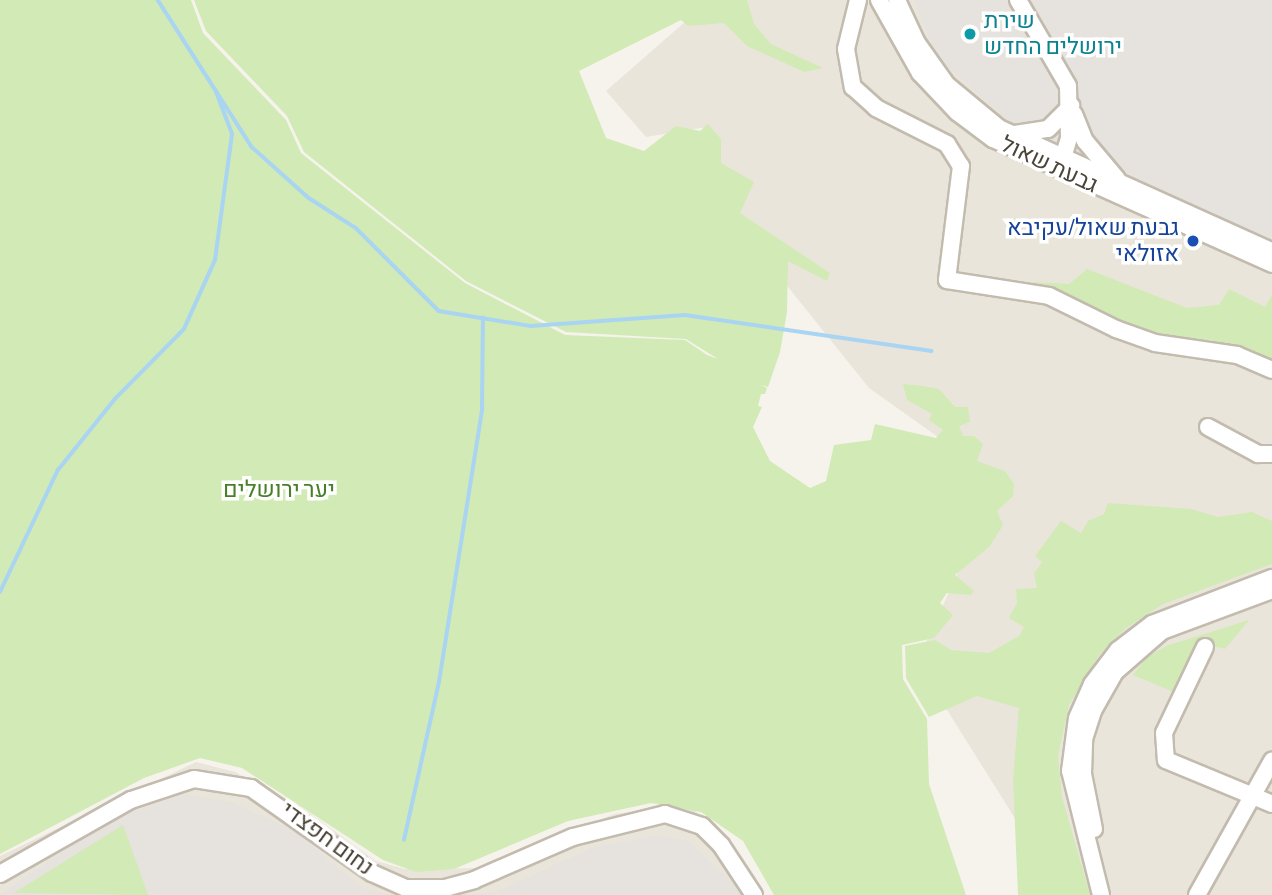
<!DOCTYPE html>
<html>
<head>
<meta charset="utf-8">
<style>
	body { margin:0 }
	#map { position:relative; width:1272px; height:895px; overflow:hidden; background:#f6f3ec; font-family:"Sofia Sans Condensed",Heebo,sans-serif }
	div>[style] { position:absolute }
	[style*='--x'] { left:calc(var(--x)*1px); top:calc(var(--y)*1px); width:calc(var(--w)*1px); rotate:calc(var(--a)*1deg) }
	.residential>* { inset:0; background:#eae5da }
	.industrial>* { inset:0; background:#e6e2dd }
	.green>* { inset:0; background:#d2eab5 }
	.stream>* { height:3.5px; margin:-1.75px; padding:0 1.75px; transform-origin:1.75px; border-radius:1.75px; background:#a9d4f2 }
	.roads { filter:drop-shadow(2px 0 #c2bbae) drop-shadow(-2px 0 #c2bbae) drop-shadow(0 2px #c2bbae) drop-shadow(0 -2px #c2bbae) }
	.minor>* { height:16px; margin:-8px; padding:0 8px; transform-origin:8px; border-radius:8px; background:#fff }
	.dots>* { width:19px; height:19px; translate:-50% -50%; box-sizing:border-box; border:4px solid #fff; border-radius:50% }
	span { translate:-50% -50%; white-space:nowrap; text-align:center; line-height:1.15; -webkit-text-stroke:7px #fff; paint-order:stroke }
	.culture-label { font-size:23px; color:#0d838f }
	.left { translate:0 -50%; text-align:left }
	.street-label { font-size:23px; color:#4b4439 }
	.transit-label { font-size:23px; color:#164399 }
	.right { translate:-100% -50%; text-align:right }
	.park-label { font-size:23px; color:#4a7f2a }
</style>
</head>
<body>
<div id="map">
	<div class="residential">
		<div style="clip-path:polygon(710px 0,1272px 0,1272px 895px,1063px 895px,917px 662px,1000px 481px,869px 388px,720px 202px,707px 127px,646px 137px,606px 91px)"></div>
		<div style="clip-path:polygon(196px 762px,235px 772px,300px 806px,376px 861px,405px 869px,482px 868px,614px 814px,691px 805px,762px 895px,0 895px,0 856px)"></div>
	</div>
	<div class="industrial">
		<div style="clip-path:polygon(914px 0,1272px 0,1272px 239px,1047px 146px,1001px 115px,936px 56px)"></div>
		<div style="clip-path:polygon(182px 794px,232px 802px,295px 831px,362px 888px,392px 895px,0 895px,106px 821px)"></div>
		<div style="clip-path:polygon(659px 835px,689px 842px,746px 895px,456px 895px,496px 892px,592px 848px)"></div>
	</div>
	<div class="green">
		<div style="clip-path:polygon(0 0,191px 0,203px 33px,286px 120px,301px 153px,465px 283px,565px 335px,685px 340px,707px 355px,718px 359px,686px 339px,566px 332px,466px 281px,304px 152px,287px 116px,206px 31px,194px 0,747px 0,754px 24px,771px 44px,823px 68px,804px 72px,747px 46px,724px 23px,688px 26px,681px 20px,579px 71px,606px 138px,644px 151px,676px 126px,700px 131px,708px 124px,721px 139px,721px 163px,754px 182px,740px 213px,830px 273px,827px 281px,788px 261px,787px 312px,780px 352px,768px 387px,761px 385px,767px 388px,765px 394px,761px 394px,758px 406px,762px 407px,753px 427px,770px 461px,810px 488px,826px 481px,834px 445px,871px 440px,875px 424px,936px 438px,943px 430px,929px 420px,932px 414px,907px 400px,903px 384px,923px 386px,939px 389px,955px 407px,968px 407px,970px 422px,959px 426px,963px 436px,974px 436px,983px 444px,977px 461px,1005px 471px,1014px 484px,1013px 496px,997px 511px,1003px 525px,990px 546px,955px 575px,974px 591px,971px 595px,947px 593px,940px 603px,953px 615px,934px 638px,902px 645px,903px 679px,927px 719px,929px 784px,966px 895px,774px 895px,743px 841px,701px 812px,651px 803px,568px 821px,454px 869px,416px 872px,383px 860px,242px 768px,200px 758px,144px 778px,0 854px)"></div>
		<div style="clip-path:polygon(1087px 269px,1187px 308px,1219px 305px,1229px 289px,1265px 307px,1272px 295px,1272px 365px,1226px 350px,1210px 339px,1190px 346px,1138px 331px,1031px 282px,1069px 284px)"></div>
		<div style="clip-path:polygon(1108px 503px,1191px 509px,1218px 517px,1252px 512px,1272px 521px,1272px 564px,1163px 604px,1125px 629px,1100px 654px,1069px 705px,1058px 756px,1062px 797px,1090px 895px,1018px 895px,1013px 779px,1019px 708px,977px 696px,929px 717px,906px 678px,905px 646px,935px 640px,951px 650px,989px 653px,1019px 636px,1024px 627px,1009px 618px,1017px 603px,1016px 589px,1037px 588px,1034px 574px,1042px 562px,1035px 556px,1061px 521px,1081px 533px,1088px 521px,1104px 514px)"></div>
		<div style="clip-path:polygon(1249px 620px,1225px 649px,1200px 643px,1174px 692px,1133px 675px,1146px 658px,1166px 646px)"></div>
		<div style="clip-path:polygon(123px 825px,148px 895px,14px 893px)"></div>
	</div>
	<div class="stream">
		<div style="--x:158;--y:0;--w:174;--a:57.4"></div>
		<div style="--x:252;--y:147;--w:76;--a:41.8"></div>
		<div style="--x:309;--y:198;--w:56;--a:32.6"></div>
		<div style="--x:356;--y:228;--w:117;--a:45"></div>
		<div style="--x:439;--y:311;--w:93;--a:9.3"></div>
		<div style="--x:531;--y:326;--w:154;--a:-4.1"></div>
		<div style="--x:685;--y:315;--w:249;--a:8.3"></div>
		<div style="--x:0;--y:592;--w:135;--a:-64.6"></div>
		<div style="--x:58;--y:470;--w:91;--a:-51.2"></div>
		<div style="--x:115;--y:399;--w:98;--a:-45.4"></div>
		<div style="--x:184;--y:329;--w:76;--a:-65.8"></div>
		<div style="--x:215;--y:260;--w:127;--a:-82.3"></div>
		<div style="--x:232;--y:134;--w:45;--a:-110.9"></div>
		<div style="--x:404;--y:840;--w:162;--a:-77.5"></div>
		<div style="--x:439;--y:682;--w:276;--a:-81"></div>
		<div style="--x:482;--y:409;--w:91;--a:-89.4"></div>
	</div>
	<div class="roads">
		<div class="minor">
			<div style="--x:858;--y:0;--w:50;--a:103.8"></div>
			<div style="--x:846;--y:49;--w:39;--a:80"></div>
			<div style="--x:853;--y:87;--w:31;--a:42"></div>
			<div style="--x:876;--y:108;--w:80;--a:26.9"></div>
			<div style="--x:947;--y:144;--w:26;--a:58"></div>
			<div style="--x:961;--y:166;--w:115;--a:97"></div>
			<div style="--x:947;--y:280;--w:103;--a:8.9"></div>
			<div style="--x:1049;--y:296;--w:75;--a:26.2"></div>
			<div style="--x:1116;--y:329;--w:41;--a:19.7"></div>
			<div style="--x:1155;--y:343;--w:83;--a:8.3"></div>
			<div style="--x:1237;--y:355;--w:38;--a:23"></div>
			<div style="--x:879;--y:0;--w:84;--a:60.7"></div>
			<div style="--x:920;--y:73;--w:54;--a:46.5"></div>
			<div style="--x:957;--y:112;--w:45;--a:36.9"></div>
			<div style="--x:993;--y:139;--w:306;--a:24.1"></div>
			<div style="--x:897;--y:0;--w:47;--a:65.1"></div>
			<div style="--x:917;--y:43;--w:52;--a:54.5"></div>
			<div style="--x:947;--y:85;--w:67;--a:39.6"></div>
			<div style="--x:999;--y:128;--w:299;--a:24.3"></div>
			<div style="--x:1018;--y:0;--w:99;--a:59.8"></div>
			<div style="--x:1068;--y:86;--w:52;--a:88.9"></div>
			<div style="--x:1069;--y:138;--w:31;--a:107"></div>
			<div style="--x:1074;--y:114;--w:29;--a:68"></div>
			<div style="--x:1085;--y:141;--w:50;--a:49.9"></div>
			<div style="--x:1015;--y:134;--w:33;--a:-9"></div>
			<div style="--x:1048;--y:129;--w:33;--a:-45"></div>
			<div style="--x:1208;--y:427;--w:57;--a:28.4"></div>
			<div style="--x:1258;--y:454;--w:14;--a:0"></div>
			<div style="--x:1205;--y:647;--w:95;--a:115.5"></div>
			<div style="--x:1164;--y:733;--w:27;--a:86"></div>
			<div style="--x:1166;--y:760;--w:115;--a:22.5"></div>
			<div style="--x:1094;--y:829;--w:56;--a:-101.3"></div>
			<div style="--x:1083;--y:774;--w:35;--a:-88"></div>
			<div style="--x:1084;--y:739;--w:32;--a:-72"></div>
			<div style="--x:1094;--y:709;--w:43;--a:-60.4"></div>
			<div style="--x:1115;--y:672;--w:62;--a:-41.1"></div>
			<div style="--x:1162;--y:631;--w:117;--a:-20.4"></div>
			<div style="--x:0;--y:874;--w:150;--a:-29.5"></div>
			<div style="--x:131;--y:800;--w:66;--a:-18.4"></div>
			<div style="--x:194;--y:779;--w:58;--a:9"></div>
			<div style="--x:251;--y:788;--w:148;--a:35.1"></div>
			<div style="--x:372;--y:873;--w:37;--a:24"></div>
			<div style="--x:406;--y:888;--w:39;--a:0"></div>
			<div style="--x:445;--y:888;--w:30;--a:-15"></div>
			<div style="--x:474;--y:880;--w:108;--a:-23.5"></div>
			<div style="--x:573;--y:837;--w:95;--a:-14"></div>
			<div style="--x:665;--y:814;--w:39;--a:18"></div>
			<div style="--x:702;--y:826;--w:27;--a:45"></div>
			<div style="--x:721;--y:845;--w:60;--a:56.6"></div>
			<div style="--x:1101;--y:895;--w:128;--a:-104"></div>
			<div style="--x:1070;--y:771;--w:53;--a:-82.5"></div>
			<div style="--x:1077;--y:718;--w:37;--a:-66"></div>
			<div style="--x:1092;--y:684;--w:43;--a:-52.6"></div>
			<div style="--x:1118;--y:650;--w:43;--a:-37.4"></div>
			<div style="--x:1152;--y:624;--w:129;--a:-21"></div>
			<div style="--x:1197;--y:895;--w:154;--a:-60.8"></div>
		</div>
	</div>
	<div class="dots">
		<div style="left:970px;top:34px;background:#0f9aa8"></div>
		<div style="left:1193px;top:241px;background:#1a4fb4"></div>
	</div>
	<div class="culture-label">
		<span class="left" style="left:984px;top:34px">שירת<br>ירושלים החדש</span>
	</div>
	<div class="street-label">
		<span style="left:1049px;top:165px;rotate:25deg">גבעת שאול</span>
		<span style="left:327px;top:839px;rotate:36deg">נחום חפצדי</span>
	</div>
	<div class="transit-label">
		<span class="right" style="left:1179px;top:241px">גבעת שאול/עקיבא<br>אזולאי</span>
	</div>
	<div class="park-label">
		<span style="left:279px;top:490px">יער ירושלים</span>
	</div>
</div>
</body>
</html>
